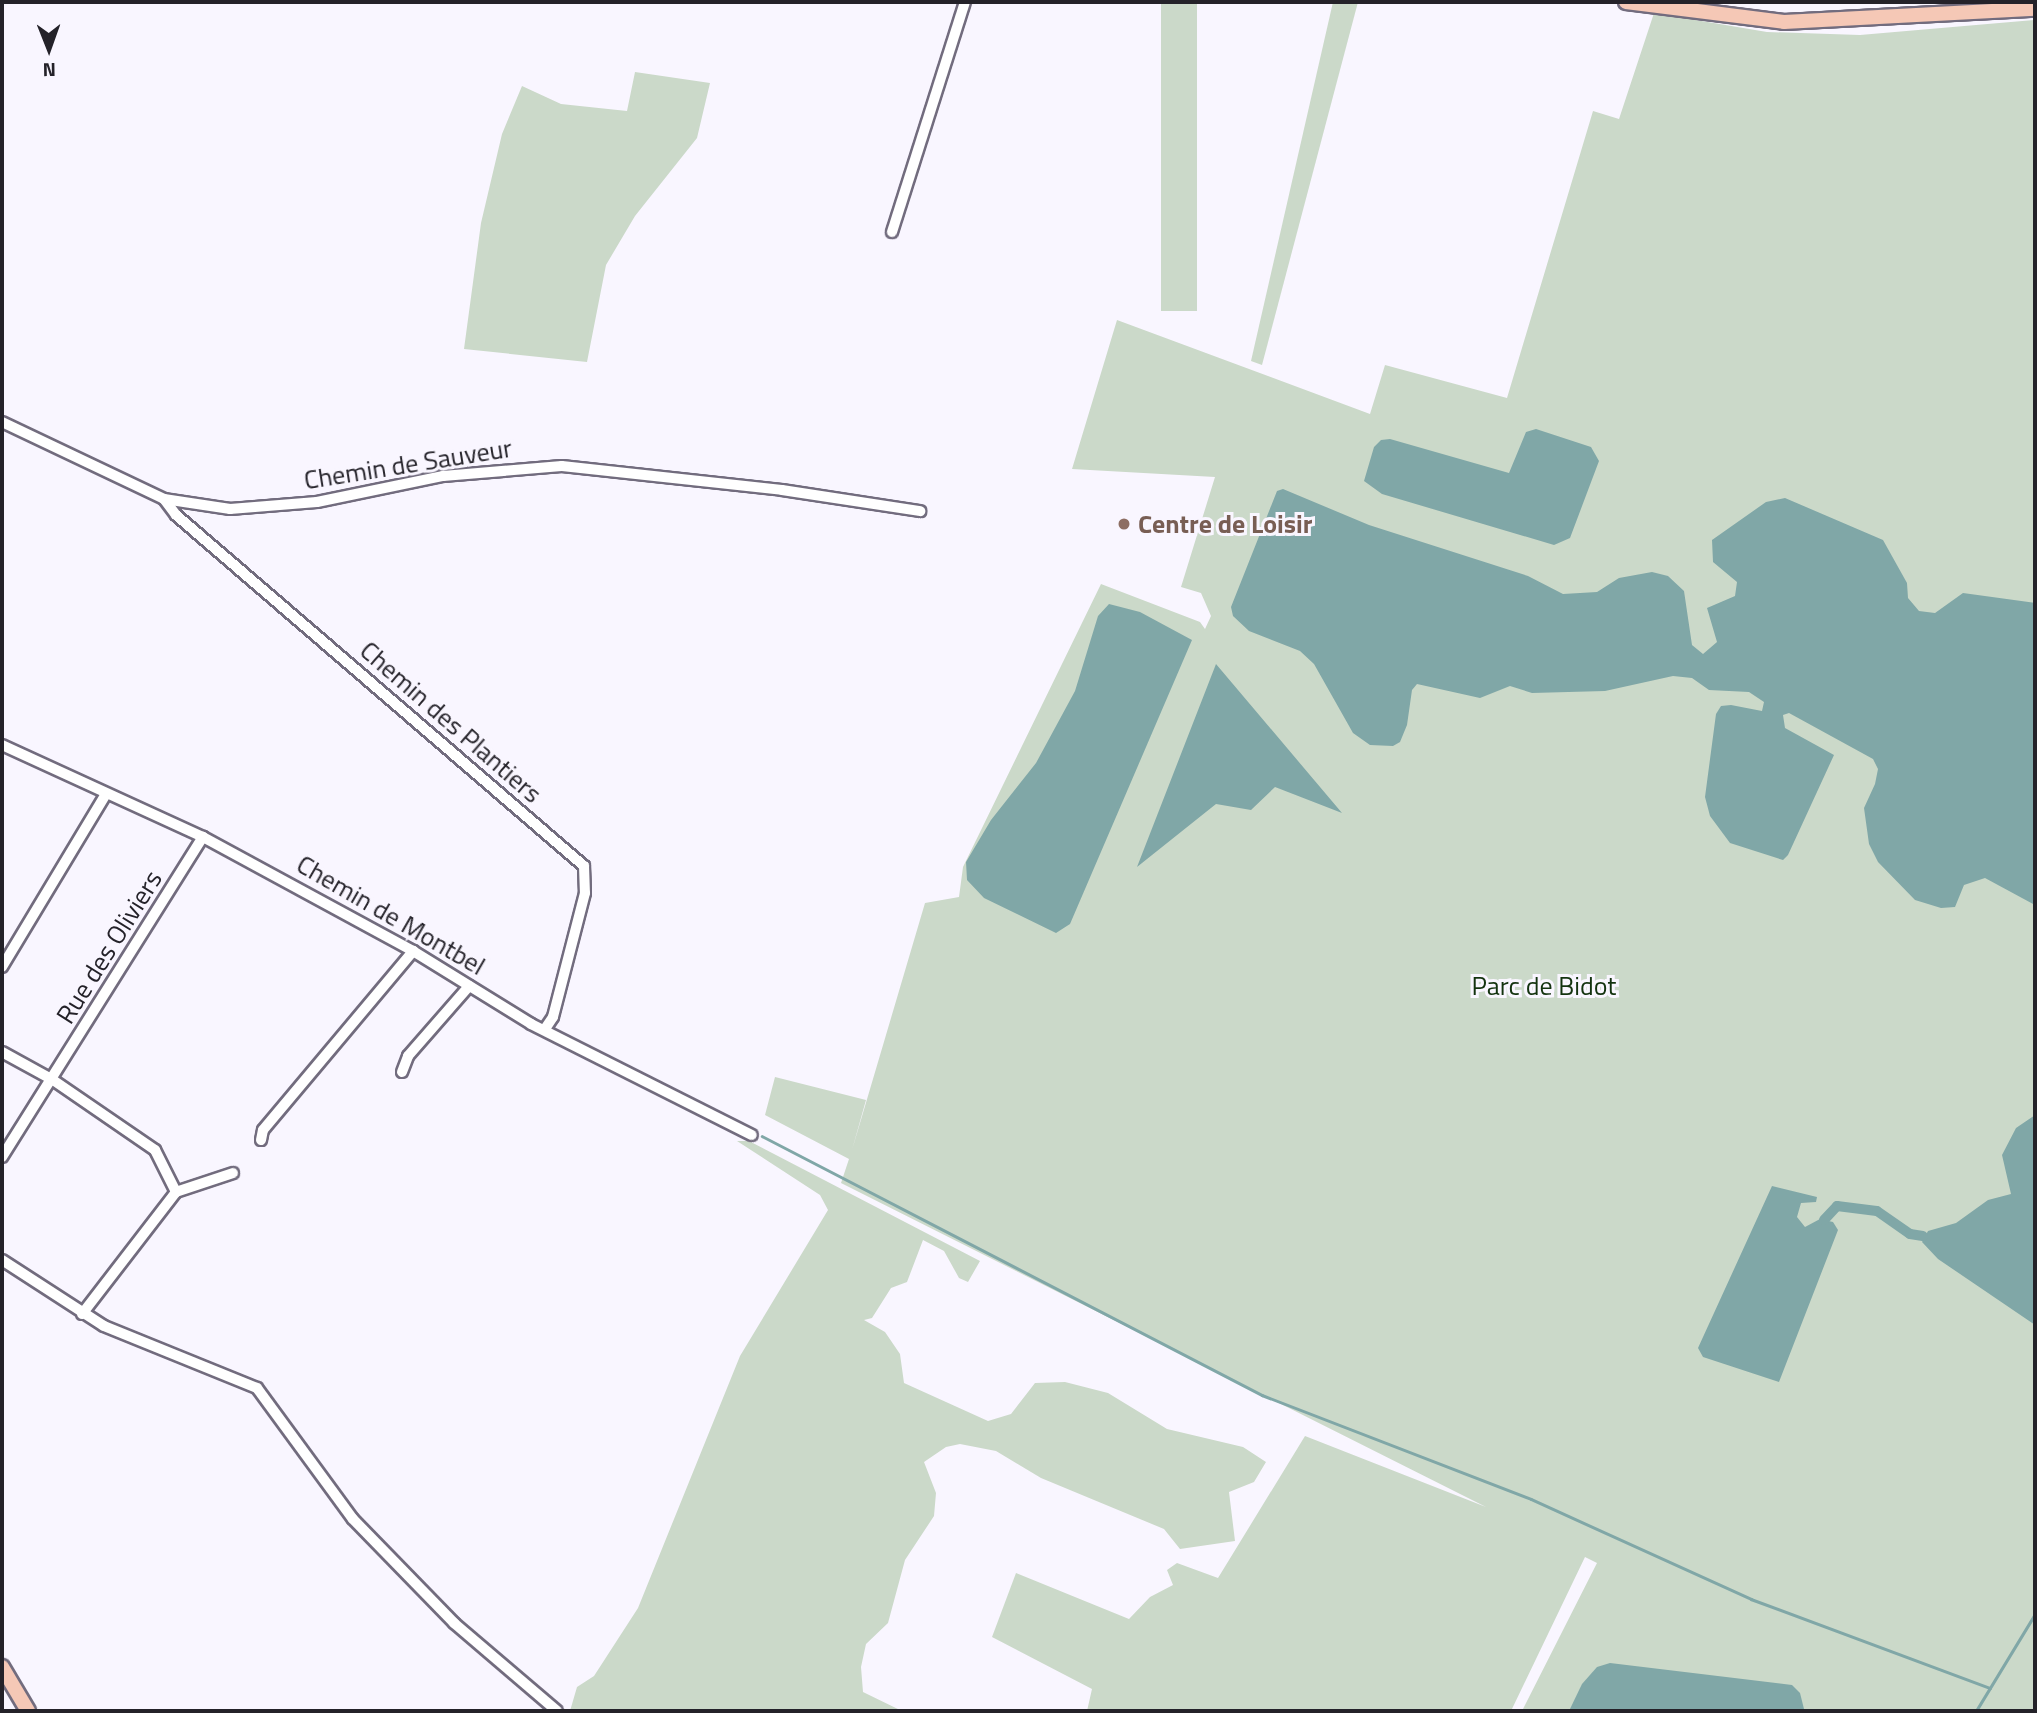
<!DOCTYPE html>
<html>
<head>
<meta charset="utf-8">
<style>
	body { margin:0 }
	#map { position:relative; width:2037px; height:1713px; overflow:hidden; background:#f9f6ff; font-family:"Titillium Web",sans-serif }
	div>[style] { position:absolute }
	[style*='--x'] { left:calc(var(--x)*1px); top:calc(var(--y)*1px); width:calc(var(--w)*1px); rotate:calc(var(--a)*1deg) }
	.green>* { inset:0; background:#cbd9c9; transform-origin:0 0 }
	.water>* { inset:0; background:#80a7a7 }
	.stream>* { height:2.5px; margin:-1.25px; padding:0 1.25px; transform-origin:1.25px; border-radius:1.25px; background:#80a7a7 }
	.canal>* { height:10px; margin:-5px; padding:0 5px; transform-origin:5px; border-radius:5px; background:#80a7a7 }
	.roads { filter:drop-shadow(2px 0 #726c7e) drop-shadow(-2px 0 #726c7e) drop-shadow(0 2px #726c7e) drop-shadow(0 -2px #726c7e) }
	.minor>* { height:10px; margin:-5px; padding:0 5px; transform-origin:5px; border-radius:5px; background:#fff }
	.major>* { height:14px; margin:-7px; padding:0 7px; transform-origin:7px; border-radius:7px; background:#f5c8b6 }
	.dots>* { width:19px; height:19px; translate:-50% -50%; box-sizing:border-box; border:4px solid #f9f6ff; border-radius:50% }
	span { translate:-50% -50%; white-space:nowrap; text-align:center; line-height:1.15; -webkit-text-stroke:6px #f9f6ff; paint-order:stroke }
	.street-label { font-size:26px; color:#242229 }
	.education-label { font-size:26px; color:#785e54; font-weight:700 }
	.left { translate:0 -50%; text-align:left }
	.park-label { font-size:26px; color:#13330f }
	.frame { position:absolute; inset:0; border:4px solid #242229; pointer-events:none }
	.north { position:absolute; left:14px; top:14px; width:70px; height:70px; -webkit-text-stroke:5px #f9f6ff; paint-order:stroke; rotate:179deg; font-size:19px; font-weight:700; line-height:28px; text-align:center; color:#242229 }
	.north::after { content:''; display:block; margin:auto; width:24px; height:32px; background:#242229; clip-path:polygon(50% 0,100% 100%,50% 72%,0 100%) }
</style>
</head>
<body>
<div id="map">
	<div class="green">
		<div style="left:1161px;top:2px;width:36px;height:309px"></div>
		<div style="clip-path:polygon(1333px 2px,1358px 2px,1262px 365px,1251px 361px)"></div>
		<div style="clip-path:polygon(1654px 13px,1767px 32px,1860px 35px,2035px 20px,2035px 1711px,1522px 1711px,1597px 1563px,1585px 1557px,1511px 1711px,1087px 1711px,1092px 1689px,992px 1637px,1016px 1573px,1129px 1619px,1150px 1597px,1173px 1585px,1167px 1570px,1177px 1563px,1218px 1578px,1305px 1436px,1486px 1507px,841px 1183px,849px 1159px,765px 1115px,775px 1077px,866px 1100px,852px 1150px,925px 903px,959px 897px,963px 867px,1101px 584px,1200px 622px,1205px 629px,1211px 616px,1201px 593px,1181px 587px,1215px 477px,1072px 469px,1117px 320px,1370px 414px,1385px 365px,1507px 398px,1593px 111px,1619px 119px)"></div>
		<div style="clip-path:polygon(635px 72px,710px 83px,697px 138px,635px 216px,606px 265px,587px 362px,464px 349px,481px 223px,502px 134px,522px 86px,561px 104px,627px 111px)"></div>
		<div style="clip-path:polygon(737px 1141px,749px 1141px,980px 1261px,968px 1282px,959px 1278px,944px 1251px,923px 1240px,907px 1282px,891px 1288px,872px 1318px,864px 1320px,885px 1332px,900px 1354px,904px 1383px,988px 1421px,1011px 1414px,1035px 1383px,1065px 1382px,1108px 1393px,1167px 1429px,1243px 1447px,1266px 1462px,1254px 1482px,1229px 1492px,1235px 1541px,1180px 1549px,1164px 1529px,1041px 1478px,996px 1451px,960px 1444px,946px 1447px,924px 1462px,936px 1493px,934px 1516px,905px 1560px,888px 1623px,866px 1644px,861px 1667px,863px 1692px,902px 1711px,570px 1711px,577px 1687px,594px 1676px,638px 1608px,740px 1356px,828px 1210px,820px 1195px)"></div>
	</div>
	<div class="water">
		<div style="clip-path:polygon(1536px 429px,1591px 447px,1599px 461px,1570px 538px,1554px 545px,1382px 494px,1364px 481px,1374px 447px,1381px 440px,1390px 439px,1509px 473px,1526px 432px)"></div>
		<div style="clip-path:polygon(1283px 489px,1369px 525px,1528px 576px,1563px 594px,1597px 592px,1619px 578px,1652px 572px,1668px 576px,1684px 591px,1692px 645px,1703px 654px,1717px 642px,1707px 608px,1735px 596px,1737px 582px,1713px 562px,1712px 540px,1766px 502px,1785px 498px,1883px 540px,1907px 583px,1908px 598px,1919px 611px,1935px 613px,1963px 593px,2035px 603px,2035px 905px,1985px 878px,1964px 885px,1955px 907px,1941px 908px,1915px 900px,1878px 862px,1869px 844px,1864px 808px,1875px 784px,1878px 769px,1873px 759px,1789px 713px,1783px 715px,1785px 728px,1834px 755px,1788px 855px,1783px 860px,1730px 843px,1710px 816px,1705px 797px,1716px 714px,1721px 706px,1731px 705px,1762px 711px,1764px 702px,1749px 692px,1709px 690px,1692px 678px,1673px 676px,1605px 691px,1532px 693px,1510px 686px,1480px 698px,1417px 684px,1412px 690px,1407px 725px,1400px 742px,1393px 746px,1370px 745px,1353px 733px,1314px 664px,1300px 651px,1249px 631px,1233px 616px,1231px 607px,1277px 491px)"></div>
		<div style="clip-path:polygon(1109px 604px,1140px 612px,1192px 640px,1070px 924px,1056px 933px,984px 898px,967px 880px,966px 862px,991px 820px,1036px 763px,1075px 691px,1098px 616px)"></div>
		<div style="clip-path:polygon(1216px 664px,1342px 813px,1275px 787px,1251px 810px,1216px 804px,1137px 867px)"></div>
		<div style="clip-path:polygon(2035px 1115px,2035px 1325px,1938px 1259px,1922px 1242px,1928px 1231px,1956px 1223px,1988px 1200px,2011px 1194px,2002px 1155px,2016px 1128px)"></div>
		<div style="clip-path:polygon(1772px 1186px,1817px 1197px,1816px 1202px,1801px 1203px,1797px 1217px,1805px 1227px,1820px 1219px,1833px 1222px,1838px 1230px,1779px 1382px,1703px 1357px,1698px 1348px)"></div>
		<div style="clip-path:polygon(1610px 1663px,1792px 1685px,1800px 1693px,1804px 1709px,1569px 1711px,1582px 1684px,1597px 1667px)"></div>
	</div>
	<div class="stream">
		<div style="--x:762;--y:1136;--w:563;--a:27.38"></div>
		<div style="--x:1262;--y:1395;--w:288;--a:21.1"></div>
		<div style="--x:1531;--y:1499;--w:242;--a:24.4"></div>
		<div style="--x:1751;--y:1599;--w:255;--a:20.4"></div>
		<div style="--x:1976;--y:1711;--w:114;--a:-58.7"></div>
	</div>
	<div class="canal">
		<div style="--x:1824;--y:1220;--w:19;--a:-47"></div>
		<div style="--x:1837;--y:1206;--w:40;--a:7.1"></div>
		<div style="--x:1877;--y:1211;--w:40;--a:34.9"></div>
		<div style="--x:1910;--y:1234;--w:13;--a:9"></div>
	</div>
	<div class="roads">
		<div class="minor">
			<div style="--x:892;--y:232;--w:241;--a:-72.4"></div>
			<div style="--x:2;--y:422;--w:179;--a:25.4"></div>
			<div style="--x:164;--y:499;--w:67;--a:8.6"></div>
			<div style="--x:230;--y:509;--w:87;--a:-4.6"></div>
			<div style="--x:317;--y:502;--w:129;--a:-11.7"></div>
			<div style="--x:443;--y:476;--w:119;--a:-4.8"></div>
			<div style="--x:562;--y:466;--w:221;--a:6.2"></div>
			<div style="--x:782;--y:490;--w:140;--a:8.7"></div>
			<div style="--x:164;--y:499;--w:20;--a:53"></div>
			<div style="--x:176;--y:515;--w:538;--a:40.71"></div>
			<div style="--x:584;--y:866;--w:27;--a:88"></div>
			<div style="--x:585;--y:893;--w:128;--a:104.5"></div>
			<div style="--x:553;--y:1017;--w:14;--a:124"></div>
			<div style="--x:2;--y:745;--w:221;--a:24.6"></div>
			<div style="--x:203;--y:837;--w:239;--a:28.5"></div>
			<div style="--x:413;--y:951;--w:139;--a:31.7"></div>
			<div style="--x:531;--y:1024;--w:247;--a:26.7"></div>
			<div style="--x:2;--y:967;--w:202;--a:-59"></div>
			<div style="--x:2;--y:1052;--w:58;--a:28.8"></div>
			<div style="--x:53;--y:1080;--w:124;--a:34.5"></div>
			<div style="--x:155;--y:1150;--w:47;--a:63.4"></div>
			<div style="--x:176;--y:1192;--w:154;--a:127.6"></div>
			<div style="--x:402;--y:1072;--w:17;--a:-69"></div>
			<div style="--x:408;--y:1056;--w:93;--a:-48.9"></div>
			<div style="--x:261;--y:1140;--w:10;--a:-79"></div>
			<div style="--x:263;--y:1130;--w:234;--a:-50"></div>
			<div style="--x:2;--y:1157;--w:378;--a:-57.9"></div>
			<div style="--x:176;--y:1192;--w:60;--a:-18.4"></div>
			<div style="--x:2;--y:1260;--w:121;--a:32.9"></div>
			<div style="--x:104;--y:1326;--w:165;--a:22.1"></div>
			<div style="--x:257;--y:1388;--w:162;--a:53.8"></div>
			<div style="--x:353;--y:1519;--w:145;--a:45.8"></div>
			<div style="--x:454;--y:1623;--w:135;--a:40.5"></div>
		</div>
		<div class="major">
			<div style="--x:1626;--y:2;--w:159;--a:7.2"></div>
			<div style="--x:1784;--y:22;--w:251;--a:-3"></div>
			<div style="--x:2;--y:1667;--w:51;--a:59.4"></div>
		</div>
	</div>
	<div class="dots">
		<div style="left:1124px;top:524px;background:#8d6e63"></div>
	</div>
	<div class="street-label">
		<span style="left:408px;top:464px;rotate:-9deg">Chemin de Sauveur</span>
		<span style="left:451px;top:722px;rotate:41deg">Chemin des Plantiers</span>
		<span style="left:391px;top:915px;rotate:30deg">Chemin de Montbel</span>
		<span style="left:109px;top:947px;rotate:-58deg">Rue des Oliviers</span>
	</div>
	<div class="education-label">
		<span class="left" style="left:1138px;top:524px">Centre de Loisir</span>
	</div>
	<div class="park-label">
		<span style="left:1544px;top:986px">Parc de Bidot</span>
	</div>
	<div class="frame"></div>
	<div class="north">N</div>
</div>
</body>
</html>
